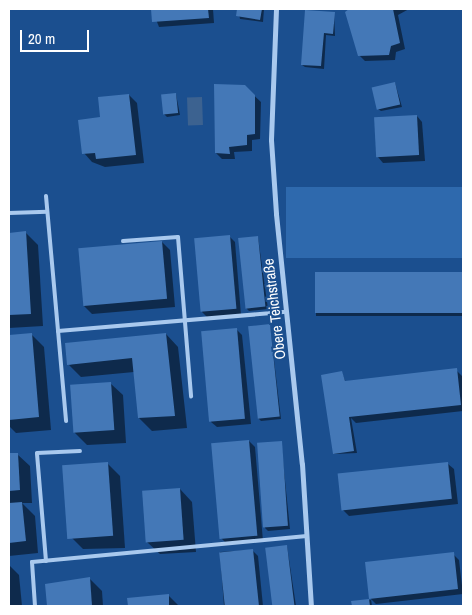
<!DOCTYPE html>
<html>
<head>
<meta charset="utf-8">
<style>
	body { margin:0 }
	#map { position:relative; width:472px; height:615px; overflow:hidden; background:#1b4f8f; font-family:"Archivo Narrow",sans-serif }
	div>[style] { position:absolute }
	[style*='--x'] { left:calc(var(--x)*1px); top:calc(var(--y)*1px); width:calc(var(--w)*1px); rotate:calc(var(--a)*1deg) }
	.green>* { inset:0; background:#2e69ad; transform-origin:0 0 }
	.water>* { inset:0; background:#3c6290; transform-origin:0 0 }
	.shadow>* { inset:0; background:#0007; transform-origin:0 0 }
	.building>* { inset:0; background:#4478b7; transform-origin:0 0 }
	.lane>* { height:4px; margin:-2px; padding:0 2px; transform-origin:2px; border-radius:2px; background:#a9c9ee }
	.street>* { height:5px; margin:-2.5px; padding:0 2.5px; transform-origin:2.5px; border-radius:2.5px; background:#a9c9ee }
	span { translate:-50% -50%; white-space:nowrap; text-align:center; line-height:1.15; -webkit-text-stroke:4px #1b4f8f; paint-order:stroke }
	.street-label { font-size:15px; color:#fff }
	.frame { position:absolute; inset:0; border:10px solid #fff; pointer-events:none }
	.scale { position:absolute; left:20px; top:30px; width:69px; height:22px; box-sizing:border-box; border:2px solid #fff; border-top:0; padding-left:6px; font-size:15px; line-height:18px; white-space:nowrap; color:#fff; -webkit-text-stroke:4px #1b4f8f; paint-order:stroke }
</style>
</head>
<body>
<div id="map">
	<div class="green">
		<div style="left:463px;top:187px;width:71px;height:177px;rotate:90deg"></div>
	</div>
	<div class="water">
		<div style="left:202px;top:97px;width:28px;height:15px;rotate:88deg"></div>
	</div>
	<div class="shadow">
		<div style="clip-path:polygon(152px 9px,213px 9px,214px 23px,159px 27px)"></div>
		<div style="clip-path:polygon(238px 9px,264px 9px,263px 22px,240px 19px)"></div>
		<div style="clip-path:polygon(351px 9px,409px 9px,398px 15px,405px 49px,396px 52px,395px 60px,365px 61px,359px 55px,347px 13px)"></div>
		<div style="clip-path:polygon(334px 13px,335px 36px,326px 35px,324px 69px,305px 67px,302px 65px)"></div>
		<div style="clip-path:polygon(395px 83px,402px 107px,381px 111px,378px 109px)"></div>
		<div style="clip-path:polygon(244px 86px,261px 102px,260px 139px,252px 140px,252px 151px,234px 152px,235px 159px,222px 159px,216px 153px)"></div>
		<div style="clip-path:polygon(176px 94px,180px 115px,167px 117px,164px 114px)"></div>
		<div style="clip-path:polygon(129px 95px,137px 103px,144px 163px,105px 167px,92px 162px,84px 153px,102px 119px)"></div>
		<div style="clip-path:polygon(417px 116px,422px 122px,425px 161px,383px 163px,378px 157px)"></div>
		<div style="clip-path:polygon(25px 232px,38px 245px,43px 326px,9px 328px,9px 234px)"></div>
		<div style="clip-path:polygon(229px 236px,235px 242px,241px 315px,208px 318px,202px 312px)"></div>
		<div style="clip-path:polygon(258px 237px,268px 309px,249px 311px,246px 308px)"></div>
		<div style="clip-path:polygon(162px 242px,170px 250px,175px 307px,92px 314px,84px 306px)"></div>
		<div style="left:463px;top:274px;width:42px;height:147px;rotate:90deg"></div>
		<div style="clip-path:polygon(270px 326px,281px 419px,261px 421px,258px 418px)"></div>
		<div style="clip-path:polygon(236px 329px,242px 335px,251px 424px,217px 427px,211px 422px)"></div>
		<div style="clip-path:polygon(166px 334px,178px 347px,187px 428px,152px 431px,139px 418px,134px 372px,81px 377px,69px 365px)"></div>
		<div style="clip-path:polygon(32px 335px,44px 347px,51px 430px,16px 433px,9px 426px,9px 336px)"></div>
		<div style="clip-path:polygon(456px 370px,462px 376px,463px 411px,356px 423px,351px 418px,357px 453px,334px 454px,342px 373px,346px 383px)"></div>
		<div style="clip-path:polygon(110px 383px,123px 395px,126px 443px,87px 445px,74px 432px)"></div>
		<div style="clip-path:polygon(249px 441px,255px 447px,263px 541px,227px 544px,221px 538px)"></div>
		<div style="clip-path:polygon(281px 442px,290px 529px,268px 531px,265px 528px)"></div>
		<div style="clip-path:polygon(17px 454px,30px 466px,32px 503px,22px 503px,35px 516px,38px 553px,9px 556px,9px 455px)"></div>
		<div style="clip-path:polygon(107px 463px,120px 476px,125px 548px,83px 549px,70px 536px)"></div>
		<div style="clip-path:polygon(448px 464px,454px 469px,458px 504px,349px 516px,343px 510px)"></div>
		<div style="clip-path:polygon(180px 489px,192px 502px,196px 552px,160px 554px,147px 542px)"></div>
		<div style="clip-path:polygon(287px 546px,296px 606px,273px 606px,267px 549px)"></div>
		<div style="clip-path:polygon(252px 550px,258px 556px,263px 606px,224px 606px,220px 552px)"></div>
		<div style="clip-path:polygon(453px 554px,459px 560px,463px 594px,376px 604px,371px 599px,372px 606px,353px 606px,352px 602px,371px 600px,367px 563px)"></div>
		<div style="clip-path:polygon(9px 565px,19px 575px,22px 606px,9px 606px)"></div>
		<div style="clip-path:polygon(89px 578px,102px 591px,103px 606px,48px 606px,46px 585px)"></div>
		<div style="clip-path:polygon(168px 595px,179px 606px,129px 606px,128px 600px)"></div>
	</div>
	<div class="building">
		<div style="clip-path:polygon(151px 9px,208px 9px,209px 18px,152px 22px)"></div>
		<div style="clip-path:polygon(237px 9px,262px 9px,260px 20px,236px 16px)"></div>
		<div style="clip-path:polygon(349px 9px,393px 9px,400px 43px,391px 46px,389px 55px,358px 56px,345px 12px)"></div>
		<div style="clip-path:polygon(305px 10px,335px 12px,333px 34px,324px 33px,321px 66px,301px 65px)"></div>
		<div style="left:395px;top:82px;width:23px;height:24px;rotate:77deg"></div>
		<div style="clip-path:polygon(214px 84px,245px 85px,255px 95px,255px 134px,247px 135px,247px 145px,229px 147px,230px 154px,215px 153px)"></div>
		<div style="left:176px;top:93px;width:20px;height:15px;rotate:84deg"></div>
		<div style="clip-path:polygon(129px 94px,136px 155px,96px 159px,95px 153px,82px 154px,78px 120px,100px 117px,98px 97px)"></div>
		<div style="left:417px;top:115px;width:40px;height:43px;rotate:87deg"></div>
		<div style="clip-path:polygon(26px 231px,31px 314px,9px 315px,9px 233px)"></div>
		<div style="left:230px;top:235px;width:74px;height:36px;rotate:85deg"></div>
		<div style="left:258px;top:236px;width:71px;height:20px;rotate:84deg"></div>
		<div style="left:162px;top:241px;width:58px;height:84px;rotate:85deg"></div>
		<div style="left:463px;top:272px;width:41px;height:148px;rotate:90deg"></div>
		<div style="left:270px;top:324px;width:93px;height:22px;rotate:84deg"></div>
		<div style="left:237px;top:328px;width:91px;height:36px;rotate:85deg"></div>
		<div style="clip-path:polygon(32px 333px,39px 417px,9px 420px,9px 335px)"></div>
		<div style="clip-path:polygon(166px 333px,175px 416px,138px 418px,132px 358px,67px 365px,65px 343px)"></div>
		<div style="clip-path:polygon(457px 368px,461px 405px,349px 417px,354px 451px,333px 454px,321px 375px,342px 371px,345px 381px)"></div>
		<div style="left:111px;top:382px;width:48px;height:41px;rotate:86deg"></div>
		<div style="left:249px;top:440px;width:96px;height:38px;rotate:85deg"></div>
		<div style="left:282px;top:441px;width:85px;height:25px;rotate:86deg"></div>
		<div style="clip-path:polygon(9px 453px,18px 453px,20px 490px,9px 491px)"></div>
		<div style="left:108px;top:462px;width:74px;height:46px;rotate:86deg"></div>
		<div style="left:448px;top:462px;width:37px;height:111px;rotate:84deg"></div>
		<div style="left:180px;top:488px;width:52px;height:38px;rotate:86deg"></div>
		<div style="clip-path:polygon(22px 502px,26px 541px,9px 543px,9px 503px)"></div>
		<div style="left:287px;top:545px;width:61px;height:22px;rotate:83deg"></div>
		<div style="left:253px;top:549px;width:57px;height:34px;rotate:84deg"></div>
		<div style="clip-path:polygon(454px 552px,458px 589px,369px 599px,370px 606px,352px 606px,351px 601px,369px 599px,365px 562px)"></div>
		<div style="clip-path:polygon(90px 577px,92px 606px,47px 606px,45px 584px)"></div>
		<div style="clip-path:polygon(169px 594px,169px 606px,128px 606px,127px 598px)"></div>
	</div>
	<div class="lane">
		<div style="--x:46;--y:196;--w:226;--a:84.9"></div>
		<div style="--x:9;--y:213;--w:38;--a:-2"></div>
		<div style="--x:123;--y:241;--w:55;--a:-4.2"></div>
		<div style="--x:178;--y:237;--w:160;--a:85.3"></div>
		<div style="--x:58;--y:331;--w:229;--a:-4.8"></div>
		<div style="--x:46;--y:561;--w:108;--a:-94.8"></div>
		<div style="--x:37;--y:453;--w:43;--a:-2.7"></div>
		<div style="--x:35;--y:606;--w:44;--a:-93.9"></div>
		<div style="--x:32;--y:562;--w:276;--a:-5.4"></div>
	</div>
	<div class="street">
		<div style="--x:276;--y:9;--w:131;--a:92.2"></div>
		<div style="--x:271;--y:140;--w:74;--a:86.1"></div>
		<div style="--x:276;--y:214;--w:251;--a:84.1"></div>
		<div style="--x:302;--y:464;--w:142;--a:86.4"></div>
	</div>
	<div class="street-label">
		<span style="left:274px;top:309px;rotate:-97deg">Obere Teichstraße</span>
	</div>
	<div class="frame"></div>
	<div class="scale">20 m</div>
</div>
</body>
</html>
